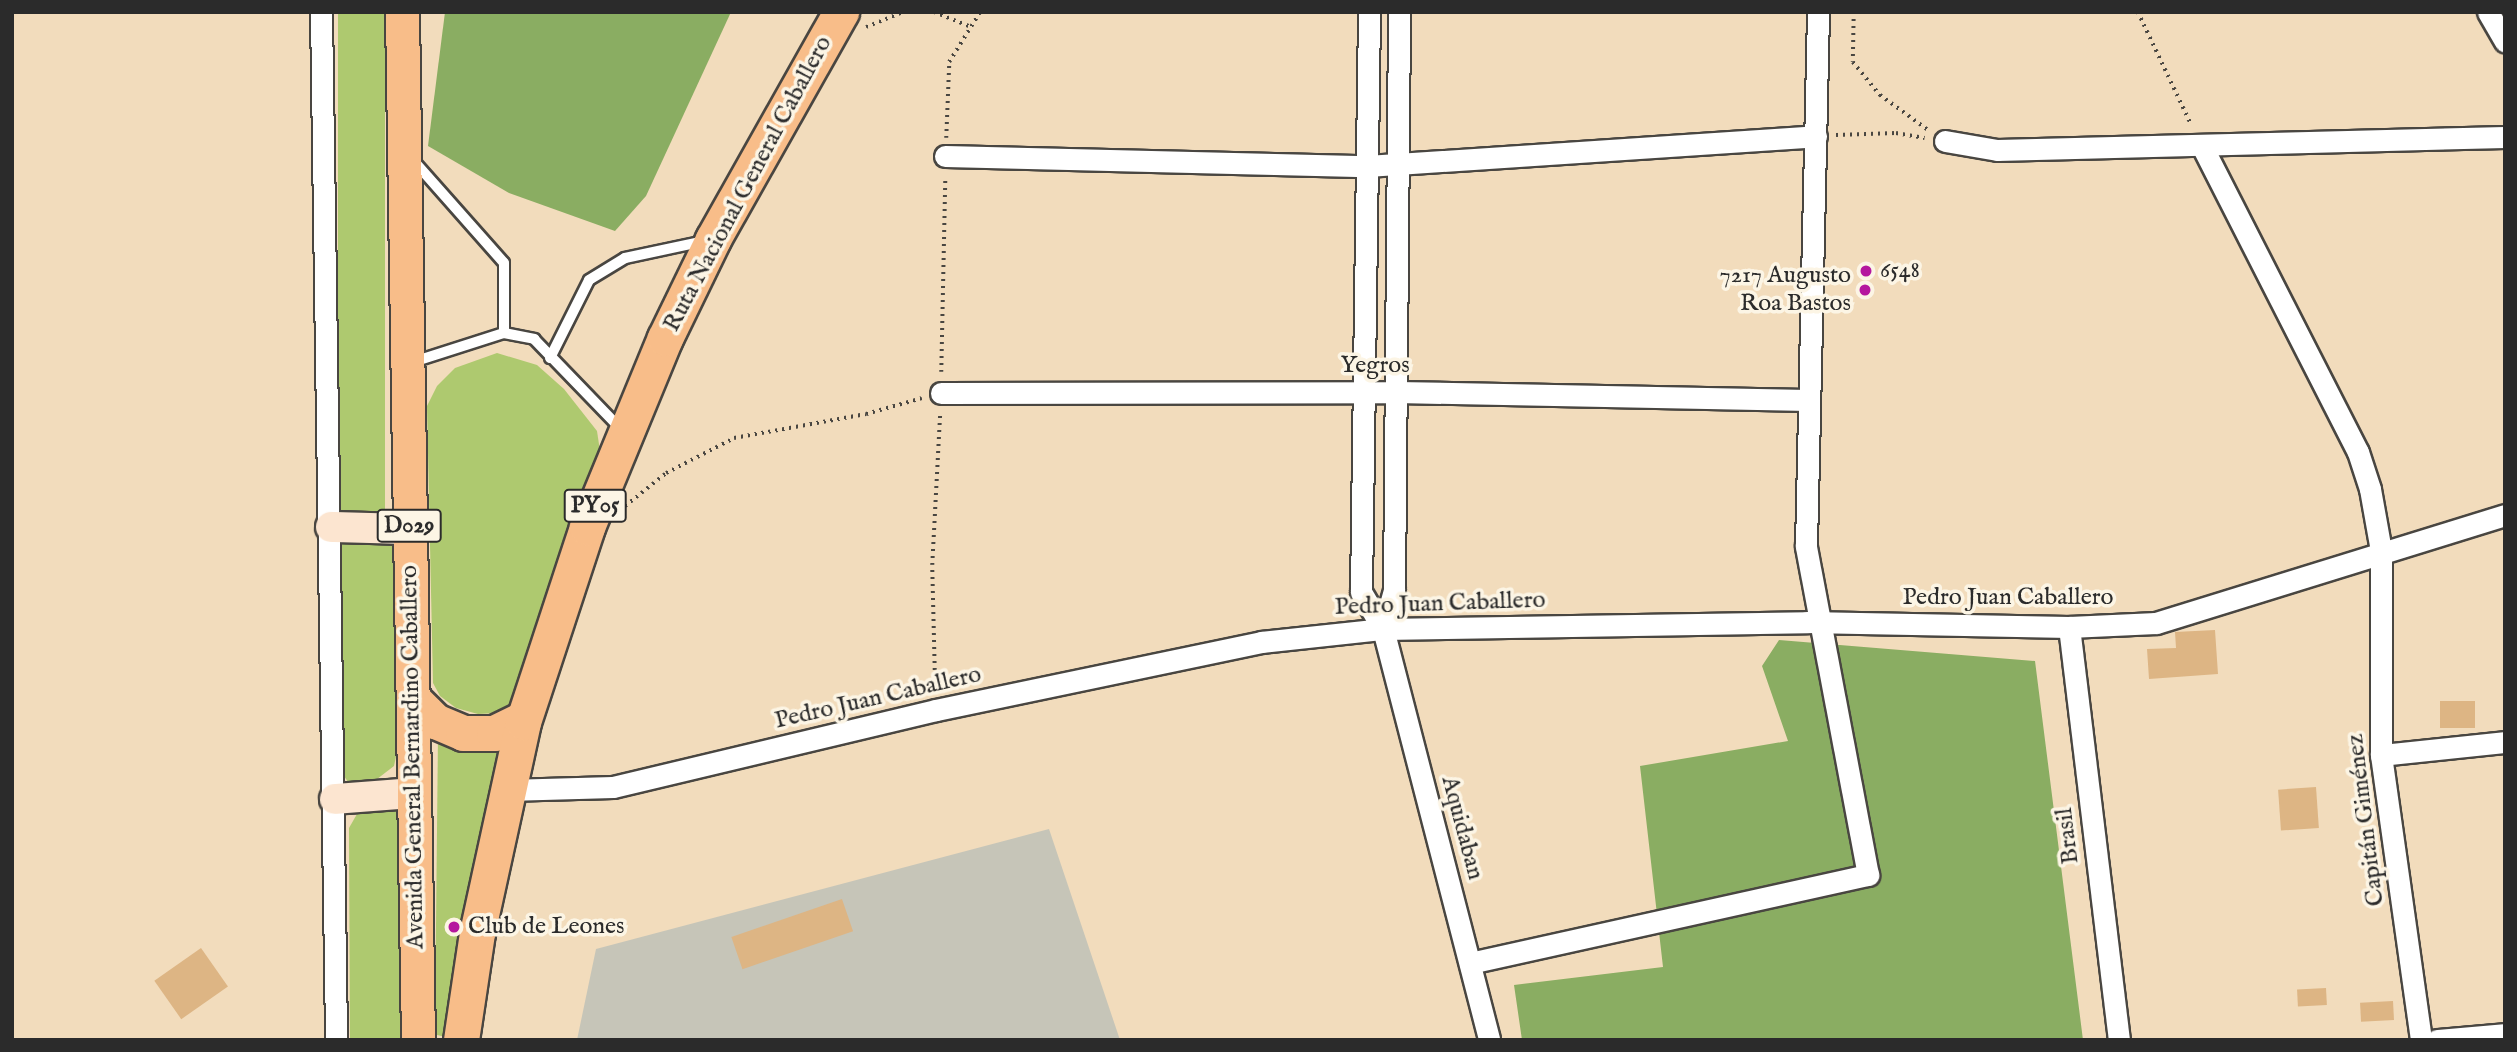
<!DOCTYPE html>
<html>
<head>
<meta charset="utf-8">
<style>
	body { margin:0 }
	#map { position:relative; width:2517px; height:1052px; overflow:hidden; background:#f2dcbc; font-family:"IM FELL English",serif }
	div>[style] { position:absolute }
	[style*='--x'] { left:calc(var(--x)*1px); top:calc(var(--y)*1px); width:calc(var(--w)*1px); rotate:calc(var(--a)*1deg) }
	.industrial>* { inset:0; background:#c6c5b8 }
	.green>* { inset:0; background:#aec96f; transform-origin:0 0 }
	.forest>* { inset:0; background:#8aad62 }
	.building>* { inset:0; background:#ddb584; transform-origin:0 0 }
	.path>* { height:3.5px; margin-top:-1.75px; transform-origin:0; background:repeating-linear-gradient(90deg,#494641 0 2px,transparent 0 7px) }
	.roads { filter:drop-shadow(2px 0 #494641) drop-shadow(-2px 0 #494641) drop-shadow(0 2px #494641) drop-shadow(0 -2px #494641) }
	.service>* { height:10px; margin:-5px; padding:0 5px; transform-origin:5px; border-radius:5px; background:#fff }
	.minor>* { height:21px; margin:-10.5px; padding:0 10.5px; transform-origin:10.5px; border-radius:10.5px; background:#fff }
	.secondary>* { height:30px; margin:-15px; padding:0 15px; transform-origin:15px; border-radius:15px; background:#fce5d0 }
	.primary>* { height:33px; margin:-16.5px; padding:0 16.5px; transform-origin:16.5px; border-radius:16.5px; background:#f8bd89 }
	.trunk>* { height:35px; margin:-17.5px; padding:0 17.5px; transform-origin:17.5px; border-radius:17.5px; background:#f8bd89 }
	.dots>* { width:19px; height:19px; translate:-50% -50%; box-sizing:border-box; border:4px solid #fcf5e5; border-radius:50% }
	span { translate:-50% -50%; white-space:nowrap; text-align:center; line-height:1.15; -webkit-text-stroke:7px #fcf5e5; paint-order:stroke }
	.shield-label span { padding:2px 5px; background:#fcf5e5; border:2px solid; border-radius:5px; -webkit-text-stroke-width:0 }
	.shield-label { font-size:23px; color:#2b2b2b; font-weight:700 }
	.street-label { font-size:24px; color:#2b2b2b }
	.poi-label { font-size:24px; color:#2b2b2b }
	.left { translate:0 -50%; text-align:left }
	.right { translate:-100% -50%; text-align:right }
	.frame { position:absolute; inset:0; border:14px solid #2b2b2b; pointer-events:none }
</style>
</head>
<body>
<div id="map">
	<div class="industrial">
		<div style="clip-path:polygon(1049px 829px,1120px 1040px,577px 1040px,596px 949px)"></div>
	</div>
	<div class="green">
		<div style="left:338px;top:12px;width:47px;height:500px"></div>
		<div style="clip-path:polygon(497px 353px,537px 365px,564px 389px,597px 431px,600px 451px,514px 705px,498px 713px,478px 714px,456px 708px,440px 696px,433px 683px,427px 406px,437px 386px,455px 368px)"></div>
		<div style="clip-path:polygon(345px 541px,388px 541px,394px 548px,398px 747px,394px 766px,368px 786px,348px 782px,342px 773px,336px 552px)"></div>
		<div style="clip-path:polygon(438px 735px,505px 747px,446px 1037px,437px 1035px,435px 1021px)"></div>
		<div style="clip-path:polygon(361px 807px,399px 808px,403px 1040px,350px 1040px,349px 828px)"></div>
	</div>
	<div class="forest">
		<div style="clip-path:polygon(445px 12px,731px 12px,646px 196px,615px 231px,509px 193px,428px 146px)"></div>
		<div style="clip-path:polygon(1779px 640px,2035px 661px,2083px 1040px,1522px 1040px,1514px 985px,1663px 967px,1640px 766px,1788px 741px,1762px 666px)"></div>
	</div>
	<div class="building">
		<div style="clip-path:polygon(2215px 630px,2218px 674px,2149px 679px,2147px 649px,2176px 648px,2175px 632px)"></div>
		<div style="left:2440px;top:701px;width:35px;height:27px"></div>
		<div style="left:2316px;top:787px;width:41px;height:38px;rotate:86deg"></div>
		<div style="left:842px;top:899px;width:34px;height:117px;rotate:71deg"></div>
		<div style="left:201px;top:948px;width:47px;height:57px;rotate:55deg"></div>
		<div style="left:2326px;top:988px;width:17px;height:29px;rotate:87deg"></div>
		<div style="left:2393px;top:1001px;width:19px;height:33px;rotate:87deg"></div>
	</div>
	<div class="path">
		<div style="--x:934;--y:12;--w:40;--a:22"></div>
		<div style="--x:1854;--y:12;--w:50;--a:91.1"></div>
		<div style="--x:1853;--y:62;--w:43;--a:50.7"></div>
		<div style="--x:1880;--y:95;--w:59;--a:36.1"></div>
		<div style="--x:2138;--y:12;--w:124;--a:64.7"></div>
		<div style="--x:866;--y:27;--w:40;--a:-22"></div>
		<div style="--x:1836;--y:135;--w:60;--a:-1.9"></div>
		<div style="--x:1896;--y:133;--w:29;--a:10"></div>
		<div style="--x:946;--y:138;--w:76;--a:-87.7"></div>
		<div style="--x:949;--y:62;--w:59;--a:-58.2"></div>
		<div style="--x:941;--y:372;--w:195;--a:-88.8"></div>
		<div style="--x:625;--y:506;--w:53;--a:-38.8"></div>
		<div style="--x:666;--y:473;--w:76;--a:-27.2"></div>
		<div style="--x:734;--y:438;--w:134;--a:-10.3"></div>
		<div style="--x:866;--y:414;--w:58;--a:-15.9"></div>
		<div style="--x:935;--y:691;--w:126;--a:-91.4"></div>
		<div style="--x:932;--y:565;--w:153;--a:-87"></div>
	</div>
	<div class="roads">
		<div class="service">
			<div style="--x:413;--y:160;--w:137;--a:48.5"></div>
			<div style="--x:504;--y:263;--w:70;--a:90"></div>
			<div style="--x:550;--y:358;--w:87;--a:-63.4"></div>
			<div style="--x:589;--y:280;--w:42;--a:-31.4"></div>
			<div style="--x:625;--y:258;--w:82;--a:-12"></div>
			<div style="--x:413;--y:362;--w:96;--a:-17.7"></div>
			<div style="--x:504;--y:333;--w:31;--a:11"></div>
			<div style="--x:534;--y:339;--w:127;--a:46"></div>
		</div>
		<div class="minor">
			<div style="--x:321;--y:12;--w:1028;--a:89.16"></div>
			<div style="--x:1369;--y:12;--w:580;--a:90.79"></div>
			<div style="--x:1361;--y:592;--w:43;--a:59.3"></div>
			<div style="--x:1383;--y:629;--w:424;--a:75.5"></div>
			<div style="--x:2488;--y:12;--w:34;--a:60"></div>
			<div style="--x:1945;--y:141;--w:53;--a:9.8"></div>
			<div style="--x:1997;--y:150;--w:508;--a:-1.47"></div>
			<div style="--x:2203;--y:148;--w:341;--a:63"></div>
			<div style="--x:2358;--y:452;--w:39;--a:72"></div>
			<div style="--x:2370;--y:489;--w:63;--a:79.9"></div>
			<div style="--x:2381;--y:551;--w:204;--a:90"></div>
			<div style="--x:2381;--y:755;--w:288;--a:82"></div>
			<div style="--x:945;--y:156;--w:422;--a:1.4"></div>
			<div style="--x:1367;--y:166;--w:450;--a:-3.8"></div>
			<div style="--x:941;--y:393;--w:455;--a:-0.1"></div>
			<div style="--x:1396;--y:392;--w:412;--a:1.1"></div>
			<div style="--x:2069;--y:627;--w:416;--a:83.1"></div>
			<div style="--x:1383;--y:629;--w:41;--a:-74.2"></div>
			<div style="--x:1394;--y:590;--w:578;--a:-89.5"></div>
			<div style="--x:2381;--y:755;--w:125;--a:-6"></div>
			<div style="--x:507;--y:790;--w:106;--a:-1.6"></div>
			<div style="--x:613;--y:787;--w:332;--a:-13.4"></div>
			<div style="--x:936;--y:710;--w:332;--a:-11.8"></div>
			<div style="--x:1261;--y:642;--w:123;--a:-6.1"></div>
			<div style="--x:1383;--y:629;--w:424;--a:-0.9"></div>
			<div style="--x:1807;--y:622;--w:262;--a:1.1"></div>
			<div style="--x:2069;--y:627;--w:87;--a:-2.6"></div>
			<div style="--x:2156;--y:623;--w:365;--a:-17.2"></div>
			<div style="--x:1470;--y:963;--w:408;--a:-12.5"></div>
			<div style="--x:1868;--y:875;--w:335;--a:-100.7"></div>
			<div style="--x:1806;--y:546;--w:534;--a:-88.71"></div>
			<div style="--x:2437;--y:1040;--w:68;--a:-5"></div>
		</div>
		<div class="secondary">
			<div style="--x:331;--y:527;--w:78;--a:1.5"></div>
			<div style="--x:335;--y:799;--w:78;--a:-4.4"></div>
		</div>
		<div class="primary">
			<div style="--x:402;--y:12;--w:1028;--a:89.11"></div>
		</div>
		<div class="trunk">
			<div style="--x:414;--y:700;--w:30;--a:45"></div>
			<div style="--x:435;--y:721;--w:30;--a:23"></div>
			<div style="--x:463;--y:733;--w:31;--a:0"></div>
			<div style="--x:494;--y:733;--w:32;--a:-26"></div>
			<div style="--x:461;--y:1040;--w:108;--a:-81.5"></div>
			<div style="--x:477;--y:933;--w:216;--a:-77.7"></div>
			<div style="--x:523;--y:722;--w:205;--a:-71.8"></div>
			<div style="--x:587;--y:527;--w:204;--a:-67.6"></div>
			<div style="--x:665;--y:338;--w:110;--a:-64.1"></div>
			<div style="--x:713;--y:239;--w:261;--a:-60.6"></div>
		</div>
	</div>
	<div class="dots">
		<div style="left:1866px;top:271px;background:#b5179e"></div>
		<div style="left:1865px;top:290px;background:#b5179e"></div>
		<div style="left:454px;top:927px;background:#b5179e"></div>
	</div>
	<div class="shield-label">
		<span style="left:595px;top:506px">PY05</span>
		<span style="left:409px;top:526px">D029</span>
	</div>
	<div class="street-label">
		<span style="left:748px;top:184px;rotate:-62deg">Ruta Nacional General Caballero</span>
		<span style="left:1375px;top:366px">Yegros</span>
		<span style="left:2008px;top:598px">Pedro Juan Caballero</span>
		<span style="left:1440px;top:604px;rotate:-2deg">Pedro Juan Caballero</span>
		<span style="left:878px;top:698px;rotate:-13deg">Pedro Juan Caballero</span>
		<span style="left:413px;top:757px;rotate:-91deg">Avenida General Bernardino Caballero</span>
		<span style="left:2366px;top:820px;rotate:-97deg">Capitán Giménez</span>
		<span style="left:1462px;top:828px;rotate:75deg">Aquidaban</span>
		<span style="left:2068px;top:836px;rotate:-97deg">Brasil</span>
	</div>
	<div class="poi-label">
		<span class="left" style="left:1880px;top:271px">6548</span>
		<span class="right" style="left:1851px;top:290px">7217 Augusto<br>Roa Bastos</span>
		<span class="left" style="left:468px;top:927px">Club de Leones</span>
	</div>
	<div class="frame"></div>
</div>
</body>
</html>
